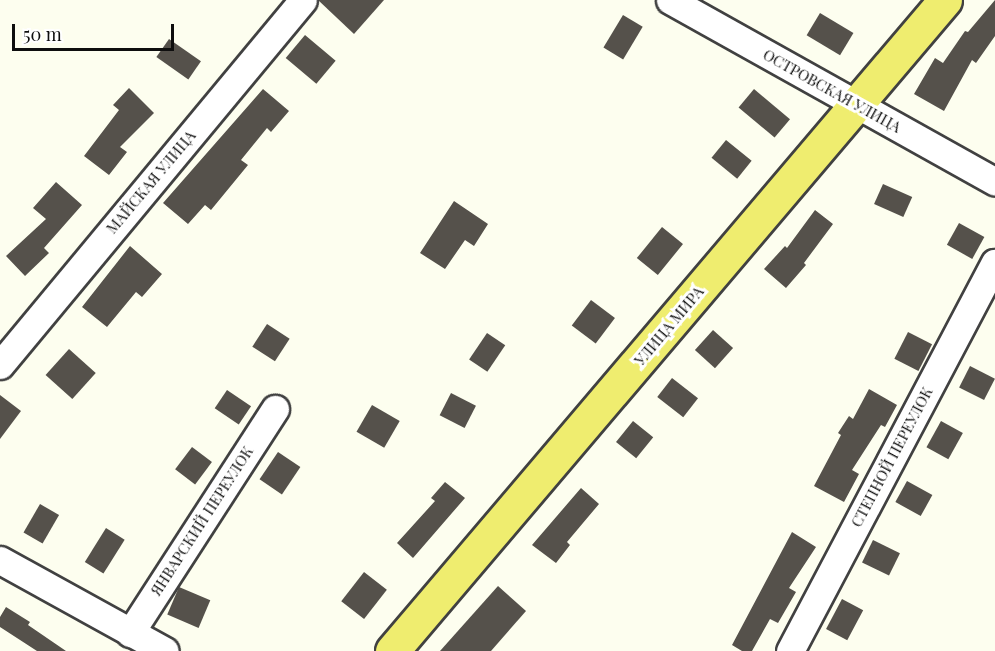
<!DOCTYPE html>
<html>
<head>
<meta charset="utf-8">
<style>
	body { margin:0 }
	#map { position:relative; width:995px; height:651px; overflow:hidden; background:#fdfeef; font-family:"Playfair Display",serif }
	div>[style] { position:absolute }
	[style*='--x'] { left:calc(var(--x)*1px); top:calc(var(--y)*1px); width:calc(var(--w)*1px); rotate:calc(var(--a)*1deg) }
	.building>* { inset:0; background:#55514b; transform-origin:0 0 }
	.roads { filter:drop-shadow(2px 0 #414141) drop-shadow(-2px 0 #414141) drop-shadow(0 2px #414141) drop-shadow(0 -2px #414141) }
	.minor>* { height:27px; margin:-13.5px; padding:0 13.5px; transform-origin:13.5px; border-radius:13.5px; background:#fff }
	.major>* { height:33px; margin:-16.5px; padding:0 16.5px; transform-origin:16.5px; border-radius:16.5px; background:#efed6f }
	span { translate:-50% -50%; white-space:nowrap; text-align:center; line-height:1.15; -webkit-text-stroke:6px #fff; paint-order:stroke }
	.street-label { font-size:15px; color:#0e0e0e }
	.scale { position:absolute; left:12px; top:24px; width:162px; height:27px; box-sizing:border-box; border:3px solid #0e0e0e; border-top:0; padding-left:8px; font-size:18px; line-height:21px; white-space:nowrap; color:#0e0e0e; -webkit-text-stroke:4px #fff; paint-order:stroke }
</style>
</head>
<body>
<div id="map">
	<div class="building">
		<div style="clip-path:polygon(318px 0,384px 0,354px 34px)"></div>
		<div style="clip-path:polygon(995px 0,995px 36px,976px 63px,972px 60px,944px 111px,914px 94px,935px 58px,943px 63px,965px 31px,968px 32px)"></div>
		<div style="left:820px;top:13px;width:39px;height:26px;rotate:31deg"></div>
		<div style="left:623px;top:15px;width:23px;height:38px;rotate:31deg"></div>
		<div style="left:305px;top:35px;width:40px;height:30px;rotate:40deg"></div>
		<div style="left:169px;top:39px;width:39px;height:22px;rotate:35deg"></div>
		<div style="clip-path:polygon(129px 88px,154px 113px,120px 147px,127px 152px,109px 175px,84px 156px,119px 110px,113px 105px)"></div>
		<div style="clip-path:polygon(263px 89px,289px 111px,271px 132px,267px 128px,241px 160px,248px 165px,211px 210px,205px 205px,188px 224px,163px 203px)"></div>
		<div style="left:754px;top:89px;width:47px;height:24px;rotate:40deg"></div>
		<div style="left:726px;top:140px;width:33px;height:23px;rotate:39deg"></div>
		<div style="clip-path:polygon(56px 182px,82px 205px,44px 248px,49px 253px,25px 276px,6px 256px,46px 219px,33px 208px)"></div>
		<div style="left:883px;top:184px;width:32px;height:22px;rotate:24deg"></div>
		<div style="clip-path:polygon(454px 201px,488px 224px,474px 246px,465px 240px,445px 269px,420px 253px)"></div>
		<div style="clip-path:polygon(815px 210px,833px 224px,804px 263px,806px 265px,786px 288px,764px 269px,785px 246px,787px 248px)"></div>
		<div style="left:959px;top:223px;width:29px;height:25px;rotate:29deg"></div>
		<div style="left:662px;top:227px;width:27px;height:40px;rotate:39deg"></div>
		<div style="clip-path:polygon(130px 246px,162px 274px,142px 297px,136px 292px,107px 327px,82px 307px)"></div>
		<div style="left:591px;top:300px;width:30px;height:32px;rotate:37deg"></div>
		<div style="left:267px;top:324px;width:27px;height:27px;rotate:33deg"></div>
		<div style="left:713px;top:330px;width:27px;height:27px;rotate:42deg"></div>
		<div style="left:908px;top:332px;width:27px;height:30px;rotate:27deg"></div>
		<div style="left:487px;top:333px;width:22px;height:32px;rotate:34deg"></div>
		<div style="left:69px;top:349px;width:36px;height:35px;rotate:42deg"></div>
		<div style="left:970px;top:366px;width:28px;height:24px;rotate:27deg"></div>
		<div style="left:672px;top:378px;width:33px;height:24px;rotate:38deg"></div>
		<div style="clip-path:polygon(869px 389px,897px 405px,885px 427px,881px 425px,852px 470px,859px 474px,844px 502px,814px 486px,841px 435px,838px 433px,849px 416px,853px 419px)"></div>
		<div style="left:227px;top:390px;width:29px;height:22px;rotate:34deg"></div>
		<div style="left:451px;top:393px;width:28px;height:25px;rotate:27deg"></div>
		<div style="clip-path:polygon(0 395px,21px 411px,0 439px)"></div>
		<div style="left:372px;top:405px;width:32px;height:31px;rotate:30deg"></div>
		<div style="left:633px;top:421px;width:26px;height:27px;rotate:39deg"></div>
		<div style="left:941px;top:421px;width:25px;height:30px;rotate:29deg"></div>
		<div style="left:192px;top:447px;width:25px;height:28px;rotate:37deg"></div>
		<div style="left:278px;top:452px;width:27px;height:33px;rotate:34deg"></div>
		<div style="left:907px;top:481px;width:29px;height:24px;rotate:29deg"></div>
		<div style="clip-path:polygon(445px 482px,465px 498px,413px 558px,397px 543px,435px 501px,431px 498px)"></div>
		<div style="clip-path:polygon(581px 488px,599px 504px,567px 542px,570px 545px,556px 563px,532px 545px)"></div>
		<div style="left:40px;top:504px;width:22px;height:33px;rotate:30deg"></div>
		<div style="left:106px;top:528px;width:22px;height:40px;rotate:32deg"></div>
		<div style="clip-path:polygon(792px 532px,816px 547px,789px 588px,796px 592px,778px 623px,770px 619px,752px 651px,742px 651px,732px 645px)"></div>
		<div style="left:873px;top:540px;width:30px;height:25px;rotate:26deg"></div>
		<div style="left:364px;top:572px;width:29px;height:37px;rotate:38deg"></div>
		<div style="clip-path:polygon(498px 586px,526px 611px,491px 651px,440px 651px)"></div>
		<div style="left:179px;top:587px;width:34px;height:30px;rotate:23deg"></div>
		<div style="left:842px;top:599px;width:24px;height:34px;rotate:28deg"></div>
		<div style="clip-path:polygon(6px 607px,30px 622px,28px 625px,66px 651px,37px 651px,0 627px,0 617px)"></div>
	</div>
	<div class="roads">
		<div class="minor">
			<div style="--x:670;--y:0;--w:372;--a:29.2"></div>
			<div style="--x:0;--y:365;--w:474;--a:-50.3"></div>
			<div style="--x:0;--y:560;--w:188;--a:28.9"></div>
			<div style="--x:130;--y:633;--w:267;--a:-57.1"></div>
			<div style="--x:790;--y:651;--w:439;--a:-62.2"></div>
		</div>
		<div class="major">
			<div style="--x:392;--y:651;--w:854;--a:-49.65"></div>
		</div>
	</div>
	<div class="street-label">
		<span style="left:832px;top:91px;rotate:29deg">ОСТРОВСКАЯ УЛИЦА</span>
		<span style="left:151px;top:182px;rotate:-50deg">МАЙСКАЯ УЛИЦА</span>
		<span style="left:669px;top:326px;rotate:-50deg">УЛИЦА МИРА</span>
		<span style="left:892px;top:457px;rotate:-62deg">СТЕПНОЙ ПЕРЕУЛОК</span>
		<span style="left:202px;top:521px;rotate:-57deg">ЯНВАРСКИЙ ПЕРЕУЛОК</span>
	</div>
	<div class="scale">50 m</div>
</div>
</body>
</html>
